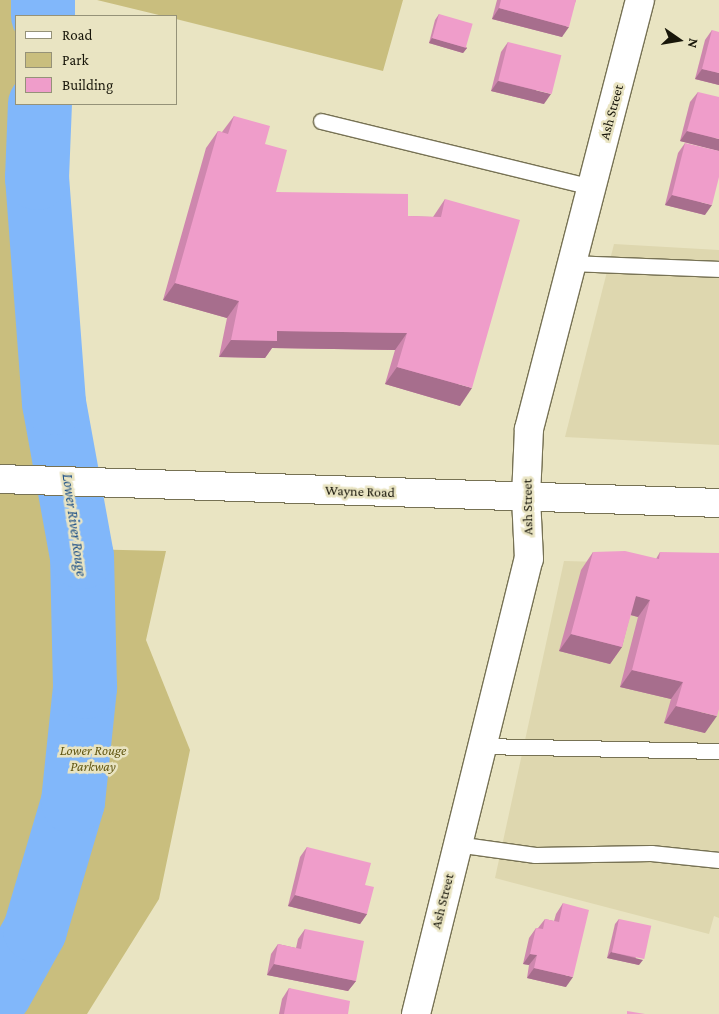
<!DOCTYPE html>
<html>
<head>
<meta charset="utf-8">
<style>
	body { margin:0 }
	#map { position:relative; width:719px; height:1014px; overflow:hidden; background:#e9e4c2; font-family:"Crimson Pro",serif }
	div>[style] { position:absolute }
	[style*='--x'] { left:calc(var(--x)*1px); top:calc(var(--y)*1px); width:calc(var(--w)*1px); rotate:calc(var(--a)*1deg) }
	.built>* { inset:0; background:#ded7af }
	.green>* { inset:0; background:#c9be7e }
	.river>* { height:64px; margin:-32px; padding:0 32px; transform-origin:32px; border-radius:32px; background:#81b7fa }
	.roads { filter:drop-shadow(1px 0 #777254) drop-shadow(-1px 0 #777254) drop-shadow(0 1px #777254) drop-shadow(0 -1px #777254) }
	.service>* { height:15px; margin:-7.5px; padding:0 7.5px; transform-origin:7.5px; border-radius:7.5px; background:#fff }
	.minor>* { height:28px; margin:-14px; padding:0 14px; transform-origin:14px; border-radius:14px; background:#fff }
	.secondary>* { height:28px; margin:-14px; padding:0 14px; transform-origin:14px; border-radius:14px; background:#fff }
	.wall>* { inset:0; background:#ce87ae }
	.shaded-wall>* { inset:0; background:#a76e8d }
	.building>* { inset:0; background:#ef9dca; transform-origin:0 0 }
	span { translate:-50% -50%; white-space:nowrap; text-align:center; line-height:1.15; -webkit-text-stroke:5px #e9e4c2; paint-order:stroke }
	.street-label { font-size:14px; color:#18160a }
	.park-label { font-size:14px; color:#635815; font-style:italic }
	.water-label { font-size:15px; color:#144984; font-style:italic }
	.legend { position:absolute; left:15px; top:15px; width:162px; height:90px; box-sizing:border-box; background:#e9e4c2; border:1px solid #959278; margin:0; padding:6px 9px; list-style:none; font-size:15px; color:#18160a }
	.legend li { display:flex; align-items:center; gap:10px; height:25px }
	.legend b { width:25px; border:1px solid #959278 }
	.north { position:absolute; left:654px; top:15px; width:50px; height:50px; -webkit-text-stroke:4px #e9e4c2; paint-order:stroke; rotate:103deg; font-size:14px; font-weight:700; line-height:20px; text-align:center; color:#18160a }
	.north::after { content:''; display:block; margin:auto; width:18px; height:22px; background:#18160a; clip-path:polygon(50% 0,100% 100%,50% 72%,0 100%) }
</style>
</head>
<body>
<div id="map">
	<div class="built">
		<div style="clip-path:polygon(614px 244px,719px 250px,719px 445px,565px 437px)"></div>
		<div style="clip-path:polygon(564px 561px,719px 565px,719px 918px,714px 916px,709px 934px,495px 878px)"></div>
	</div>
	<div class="green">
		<div style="clip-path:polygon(0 0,43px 0,43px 16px,16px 16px,16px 104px,40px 104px,37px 178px,54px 403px,80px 549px,166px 551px,146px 640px,190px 750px,159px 899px,87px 1014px,0 1014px)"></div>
		<div style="clip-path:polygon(97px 0,403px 0,383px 71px,176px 19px,176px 16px,163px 16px)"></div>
	</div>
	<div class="river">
		<div style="--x:43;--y:16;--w:16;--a:-90"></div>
		<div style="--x:0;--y:993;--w:72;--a:-60.9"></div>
		<div style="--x:35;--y:930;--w:134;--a:-73.5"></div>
		<div style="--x:73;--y:802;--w:116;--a:-84"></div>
		<div style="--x:85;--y:687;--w:130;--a:-91.3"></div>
		<div style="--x:82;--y:557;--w:157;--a:-100.3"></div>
		<div style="--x:54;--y:403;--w:226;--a:-94.3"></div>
		<div style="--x:37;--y:178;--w:74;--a:-87.7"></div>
	</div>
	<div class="roads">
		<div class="service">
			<div style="--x:321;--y:121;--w:278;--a:13.7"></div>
			<div style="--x:571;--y:263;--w:148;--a:2.3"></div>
			<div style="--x:481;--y:746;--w:238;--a:1.2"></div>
			<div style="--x:456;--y:844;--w:80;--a:7.9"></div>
			<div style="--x:535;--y:855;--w:116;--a:-1"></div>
			<div style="--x:651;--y:853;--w:68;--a:5.9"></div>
		</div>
		<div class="minor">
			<div style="--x:416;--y:1014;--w:469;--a:-76.1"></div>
			<div style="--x:529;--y:559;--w:62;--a:-92.8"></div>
			<div style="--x:526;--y:497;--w:68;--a:-87.5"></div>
			<div style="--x:529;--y:429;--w:443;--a:-75.5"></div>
		</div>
		<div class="secondary">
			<div style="--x:0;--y:479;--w:719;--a:1.91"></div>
		</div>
	</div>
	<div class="wall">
		<div style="clip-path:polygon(497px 0,576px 0,562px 37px,492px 19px)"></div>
		<div style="clip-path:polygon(439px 14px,467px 48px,463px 53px,429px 43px,435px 20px)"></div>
		<div style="clip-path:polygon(712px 30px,719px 85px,695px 79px,705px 40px)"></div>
		<div style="clip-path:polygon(508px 42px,544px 104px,491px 91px,501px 52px)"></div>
		<div style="clip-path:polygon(698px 92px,719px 151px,680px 141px,690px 102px)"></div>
		<div style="clip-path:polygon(234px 116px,265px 144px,276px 192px,408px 216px,433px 217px,445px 199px,460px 406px,385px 384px,395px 350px,272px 348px,265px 358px,219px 357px,227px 318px,163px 300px,206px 148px,218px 131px,222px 132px)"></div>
		<div style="clip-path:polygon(685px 143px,705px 215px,665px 205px,678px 153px)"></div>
		<div style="clip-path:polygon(593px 552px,656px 559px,660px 552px,705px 733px,664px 723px,671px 699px,620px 687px,638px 617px,630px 615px,622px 647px,610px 664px,559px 651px,581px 570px)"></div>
		<div style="clip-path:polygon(307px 847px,365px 885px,367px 914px,360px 924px,288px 906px,300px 857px)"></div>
		<div style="clip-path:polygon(563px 903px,566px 987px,527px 978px,529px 965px,523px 964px,529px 938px,536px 928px,538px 928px,545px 919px,554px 921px,556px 914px)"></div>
		<div style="clip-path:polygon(619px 919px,639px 965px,607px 958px,615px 924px)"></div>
		<div style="clip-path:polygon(305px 929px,356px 981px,348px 991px,267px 975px,271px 954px,278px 944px,296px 948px,298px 939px)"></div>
		<div style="clip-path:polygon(289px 988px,348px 1014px,279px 1014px,282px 999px)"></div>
	</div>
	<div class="shaded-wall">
		<div style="clip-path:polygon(499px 8px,569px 27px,562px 37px,492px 19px)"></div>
		<div style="clip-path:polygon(432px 38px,467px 48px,463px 53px,429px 43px)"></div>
		<div style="clip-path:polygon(702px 69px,719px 73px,719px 85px,695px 79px)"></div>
		<div style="clip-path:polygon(498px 81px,551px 94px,544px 104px,491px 91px)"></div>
		<div style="clip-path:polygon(687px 131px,719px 139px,719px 151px,680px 141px)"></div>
		<div style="clip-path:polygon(672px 195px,712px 205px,705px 215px,665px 205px)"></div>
		<div style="clip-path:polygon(175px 283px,239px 301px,227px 318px,163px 300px)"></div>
		<div style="clip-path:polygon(277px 331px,407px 333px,395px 350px,272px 348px,265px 358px,219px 357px,231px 340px)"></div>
		<div style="clip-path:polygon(397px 367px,472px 388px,460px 406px,385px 384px)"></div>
		<div style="clip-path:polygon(636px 596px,650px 600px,638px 617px,624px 613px)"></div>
		<div style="clip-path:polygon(571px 634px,622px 647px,610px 664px,559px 651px)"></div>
		<div style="clip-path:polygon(632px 670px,683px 682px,671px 699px,620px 687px)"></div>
		<div style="clip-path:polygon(676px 706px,717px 716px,705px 733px,664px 723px)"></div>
		<div style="clip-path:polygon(295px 895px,367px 914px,360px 924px,288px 906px)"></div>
		<div style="clip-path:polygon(611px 952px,643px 960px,639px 965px,607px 958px)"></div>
		<div style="clip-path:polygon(530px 954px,537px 955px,529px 965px,523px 964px)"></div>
		<div style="clip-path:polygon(274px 964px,356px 981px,348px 991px,267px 975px)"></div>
		<div style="clip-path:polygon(534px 968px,573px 977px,566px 987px,527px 978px)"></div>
	</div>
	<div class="building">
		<div style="clip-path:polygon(501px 0,576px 0,569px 27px,499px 8px)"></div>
		<div style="left:439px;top:14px;width:35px;height:25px;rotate:16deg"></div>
		<div style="clip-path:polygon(712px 30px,719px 32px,719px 73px,702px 69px)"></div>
		<div style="left:508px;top:42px;width:55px;height:40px;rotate:14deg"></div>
		<div style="clip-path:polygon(698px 92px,719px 97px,719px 139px,687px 131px)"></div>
		<div style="clip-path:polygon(234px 116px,270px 126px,265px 144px,287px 150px,276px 192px,408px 194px,408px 216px,441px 217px,445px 199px,520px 220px,472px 388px,397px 367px,407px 333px,277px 331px,277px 341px,231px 340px,239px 301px,175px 283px,218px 131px,228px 134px)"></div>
		<div style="clip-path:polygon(685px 143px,719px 151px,719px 177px,712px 205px,672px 195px)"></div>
		<div style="clip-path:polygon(625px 551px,659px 559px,660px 552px,719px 553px,719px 709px,717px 716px,676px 706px,683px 682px,632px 670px,650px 600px,636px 596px,622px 647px,571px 634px,593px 552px)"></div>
		<div style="clip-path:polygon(307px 847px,371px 863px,365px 885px,374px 887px,367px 914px,295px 895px)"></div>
		<div style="clip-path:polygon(563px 903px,589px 910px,573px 977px,534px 968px,537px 955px,530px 954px,536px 928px,543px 929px,545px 919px,559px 922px)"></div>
		<div style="left:619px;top:919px;width:33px;height:34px;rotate:12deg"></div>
		<div style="clip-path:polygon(305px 929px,364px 941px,356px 981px,274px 964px,278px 944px,301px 949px)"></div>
		<div style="clip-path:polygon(289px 988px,350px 1001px,348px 1014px,284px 1014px)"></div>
		<div style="clip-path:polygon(627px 1011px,645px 1014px,627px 1014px)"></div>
	</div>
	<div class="street-label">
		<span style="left:611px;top:112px;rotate:-75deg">Ash Street</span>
		<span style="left:360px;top:491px;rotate:2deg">Wayne Road</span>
		<span style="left:527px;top:507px;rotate:-91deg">Ash Street</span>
		<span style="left:442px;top:901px;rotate:-76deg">Ash Street</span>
	</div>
	<div class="park-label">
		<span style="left:93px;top:758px">Lower Rouge<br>Parkway</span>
	</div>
	<div class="water-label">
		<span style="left:74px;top:525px;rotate:82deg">Lower River Rouge</span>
	</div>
	<ul class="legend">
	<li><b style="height:6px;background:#fff"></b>Road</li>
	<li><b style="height:14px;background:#c9be7e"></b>Park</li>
	<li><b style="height:14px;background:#ef9dca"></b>Building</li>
	</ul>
	<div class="north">N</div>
</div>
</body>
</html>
